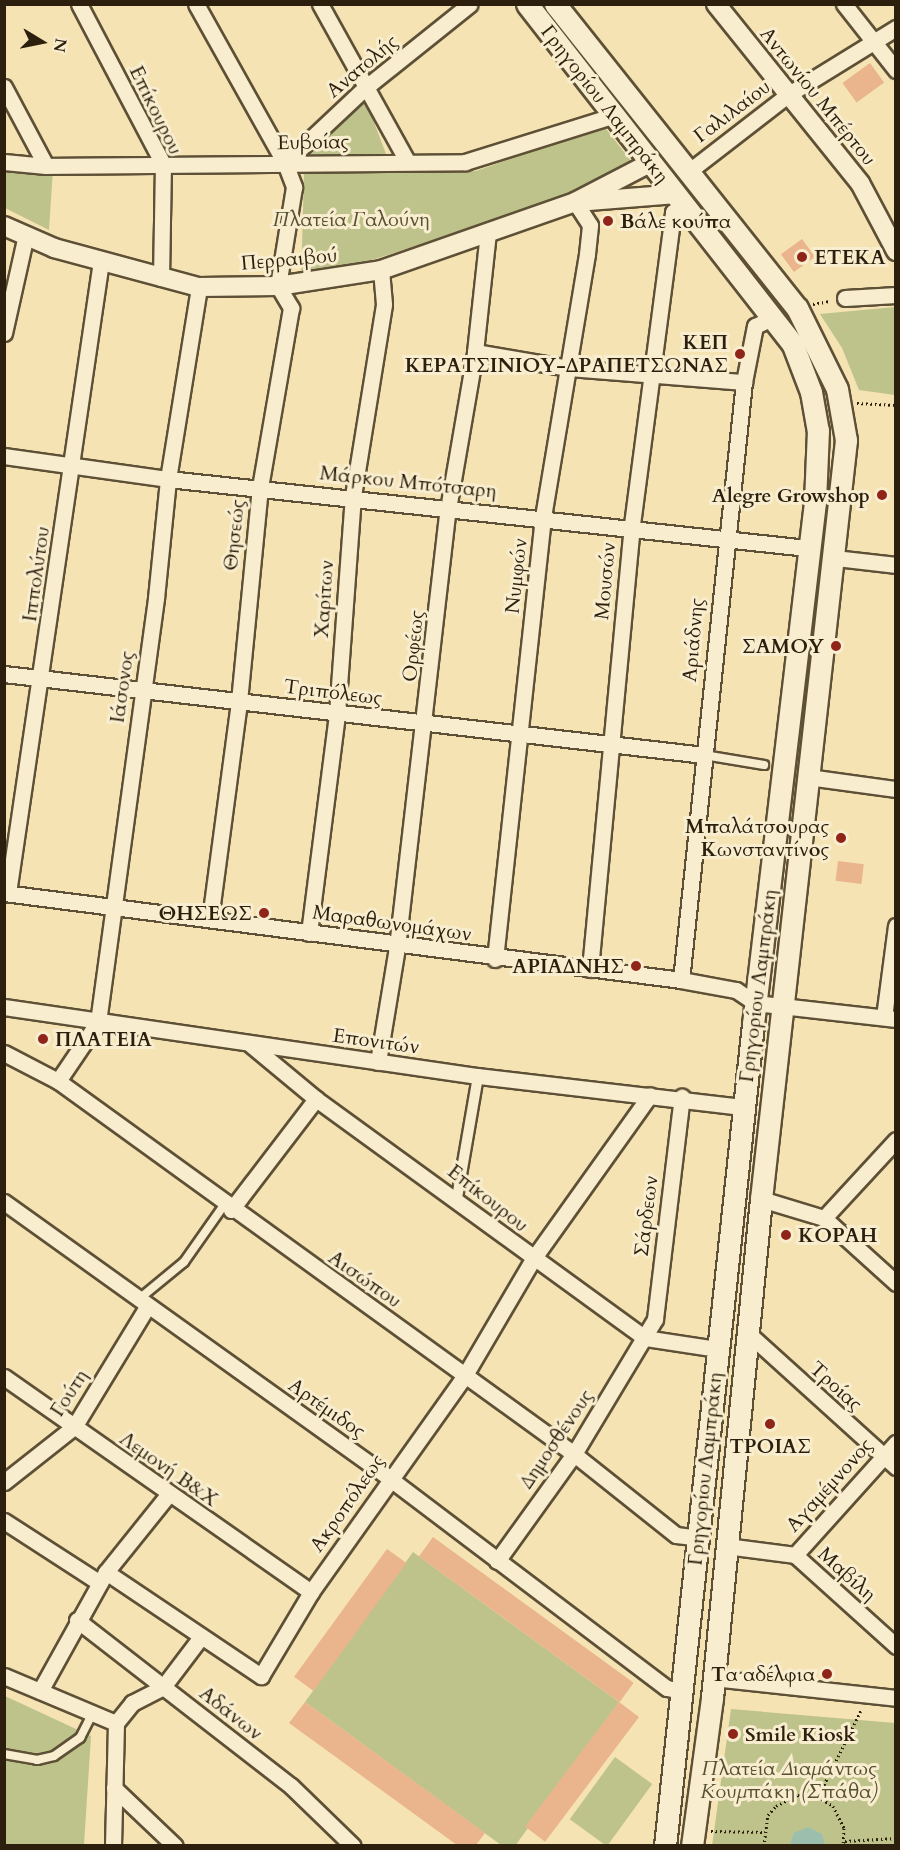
<!DOCTYPE html>
<html>
<head>
<meta charset="utf-8">
<style>
	body { margin:0 }
	#map { position:relative; width:900px; height:1850px; overflow:hidden; background:#f5e3b3; font-family:Cardo,serif }
	div>[style] { position:absolute }
	[style*='--x'] { left:calc(var(--x)*1px); top:calc(var(--y)*1px); width:calc(var(--w)*1px); rotate:calc(var(--a)*1deg) }
	.green>* { inset:0; background:#bec38b; transform-origin:0 0 }
	.water>* { inset:0; background:#9cbead }
	.building>* { inset:0; background:#eab48c; transform-origin:0 0 }
	.path>* { height:3px; margin-top:-1.5px; transform-origin:0; background:repeating-linear-gradient(90deg,#2c1f0d 0 1.5px,transparent 0 4.5px) }
	.roads { filter:drop-shadow(2px 0 #5e5036) drop-shadow(-2px 0 #5e5036) drop-shadow(0 2px #5e5036) drop-shadow(0 -2px #5e5036) }
	.service>* { height:8px; margin:-4px; padding:0 4px; transform-origin:4px; border-radius:4px; background:#f8edce }
	.pedestrian>* { height:10px; margin:-5px; padding:0 5px; transform-origin:5px; border-radius:5px; background:#f8edce }
	.minor>* { height:15px; margin:-7.5px; padding:0 7.5px; transform-origin:7.5px; border-radius:7.5px; background:#f8edce }
	.tertiary>* { height:18px; margin:-9px; padding:0 9px; transform-origin:9px; border-radius:9px; background:#f8edce }
	.secondary>* { height:21px; margin:-10.5px; padding:0 10.5px; transform-origin:10.5px; border-radius:10.5px; background:#f8edce }
	.dots>* { width:16px; height:16px; translate:-50% -50%; box-sizing:border-box; border:3px solid #f8edce; border-radius:50% }
	span { translate:-50% -50%; white-space:nowrap; text-align:center; line-height:1.15; -webkit-text-stroke:6px #f8edce; paint-order:stroke }
	.street-label { font-size:20px; color:#2c1f0d }
	.park-label { font-size:20px; color:#585033; font-style:italic }
	.poi-label { font-size:20px; color:#2c1f0d; font-weight:700 }
	.left { translate:0 -50%; text-align:left }
	.right { translate:-100% -50%; text-align:right }
	.frame { position:absolute; inset:0; border:6px solid #2c1f0d; pointer-events:none }
	.north { position:absolute; left:12px; top:12px; width:60px; height:60px; -webkit-text-stroke:4px #f8edce; paint-order:stroke; rotate:100deg; font-size:16px; font-weight:700; line-height:24px; text-align:center; color:#2c1f0d }
	.north::after { content:''; display:block; margin:auto; width:21px; height:27px; background:#2c1f0d; clip-path:polygon(50% 0,100% 100%,50% 72%,0 100%) }
</style>
</head>
<body>
<div id="map">
	<div class="green">
		<div style="clip-path:polygon(366px 101px,386px 154px,311px 154px)"></div>
		<div style="clip-path:polygon(604px 126px,634px 165px,529px 209px,301px 283px,304px 172px,476px 171px)"></div>
		<div style="clip-path:polygon(4px 168px,53px 169px,49px 230px,5px 208px)"></div>
		<div style="clip-path:polygon(895px 307px,895px 395px,859px 390px,842px 348px,820px 314px)"></div>
		<div style="clip-path:polygon(413px 1552px,619px 1702px,515px 1846px,501px 1845px,305px 1702px)"></div>
		<div style="clip-path:polygon(5px 1696px,91px 1736px,84px 1845px,5px 1846px)"></div>
		<div style="clip-path:polygon(731px 1709px,895px 1723px,895px 1845px,712px 1846px)"></div>
		<div style="left:615px;top:1757px;width:46px;height:77px;rotate:36deg"></div>
	</div>
	<div class="water">
		<div style="clip-path:polygon(808px 1827px,822px 1834px,825px 1845px,790px 1845px,794px 1833px)"></div>
	</div>
	<div class="building">
		<div style="left:870px;top:63px;width:24px;height:34px;rotate:54deg"></div>
		<div style="left:802px;top:239px;width:22px;height:26px;rotate:54deg"></div>
		<div style="left:838px;top:861px;width:26px;height:20px;rotate:7deg"></div>
		<div style="left:433px;top:1537px;width:248px;height:24px;rotate:36deg"></div>
		<div style="left:387px;top:1549px;width:24px;height:158px;rotate:36deg"></div>
		<div style="clip-path:polygon(305px 1702px,485px 1833px,476px 1845px,457px 1845px,289px 1723px)"></div>
		<div style="left:619px;top:1702px;width:25px;height:156px;rotate:37deg"></div>
	</div>
	<div class="path">
		<div style="--x:813;--y:304;--w:17;--a:-10"></div>
		<div style="--x:857;--y:403;--w:39;--a:3"></div>
		<div style="--x:818;--y:1797;--w:97;--a:-63.7"></div>
		<div style="--x:711;--y:1831;--w:53;--a:1.1"></div>
		<div style="--x:845;--y:1841;--w:51;--a:-3.4"></div>
		<div style="--x:764;--y:1846;--w:31;--a:-83"></div>
		<div style="--x:768;--y:1815;--w:12;--a:-48"></div>
		<div style="--x:776;--y:1806;--w:25;--a:-27"></div>
		<div style="--x:798;--y:1795;--w:20;--a:6"></div>
		<div style="--x:818;--y:1797;--w:17;--a:31"></div>
		<div style="--x:833;--y:1806;--w:25;--a:63"></div>
		<div style="--x:844;--y:1828;--w:18;--a:93"></div>
	</div>
	<div class="roads">
		<div class="service">
			<div style="--x:704;--y:755;--w:61;--a:9.5"></div>
			<div style="--x:139;--y:1299;--w:58;--a:-39.4"></div>
			<div style="--x:184;--y:1262;--w:70;--a:-54.9"></div>
			<div style="--x:4;--y:1754;--w:34;--a:10"></div>
			<div style="--x:37;--y:1760;--w:17;--a:-13"></div>
			<div style="--x:54;--y:1756;--w:32;--a:-35"></div>
			<div style="--x:80;--y:1738;--w:28;--a:-63"></div>
		</div>
		<div class="pedestrian">
			<div style="--x:457;--y:1198;--w:124;--a:-80.2"></div>
		</div>
		<div class="minor">
			<div style="--x:79;--y:4;--w:181;--a:62.3"></div>
			<div style="--x:163;--y:164;--w:114;--a:91"></div>
			<div style="--x:196;--y:4;--w:182;--a:60.8"></div>
			<div style="--x:285;--y:163;--w:26;--a:69"></div>
			<div style="--x:294;--y:187;--w:100;--a:99.2"></div>
			<div style="--x:278;--y:286;--w:26;--a:59"></div>
			<div style="--x:291;--y:308;--w:182;--a:99.8"></div>
			<div style="--x:260;--y:487;--w:216;--a:95.6"></div>
			<div style="--x:239;--y:702;--w:218;--a:97.6"></div>
			<div style="--x:320;--y:4;--w:179;--a:61"></div>
			<div style="--x:844;--y:4;--w:84;--a:51.8"></div>
			<div style="--x:4;--y:87;--w:89;--a:62"></div>
			<div style="--x:4;--y:162;--w:42;--a:5.4"></div>
			<div style="--x:46;--y:166;--w:419;--a:-0.5"></div>
			<div style="--x:465;--y:162;--w:157;--a:-17.4"></div>
			<div style="--x:285;--y:163;--w:110;--a:-43.2"></div>
			<div style="--x:365;--y:88;--w:134;--a:-38.7"></div>
			<div style="--x:688;--y:172;--w:128;--a:-37.7"></div>
			<div style="--x:789;--y:94;--w:126;--a:-31.7"></div>
			<div style="--x:845;--y:298;--w:51;--a:-3.4"></div>
			<div style="--x:4;--y:333;--w:96;--a:-77.4"></div>
			<div style="--x:475;--y:352;--w:95;--a:9.7"></div>
			<div style="--x:569;--y:368;--w:176;--a:4.6"></div>
			<div style="--x:4;--y:456;--w:166;--a:8"></div>
			<div style="--x:168;--y:479;--w:643;--a:6.16"></div>
			<div style="--x:835;--y:558;--w:61;--a:6.5"></div>
			<div style="--x:4;--y:674;--w:705;--a:6.6"></div>
			<div style="--x:808;--y:777;--w:89;--a:7.8"></div>
			<div style="--x:4;--y:893;--w:683;--a:7.32"></div>
			<div style="--x:681;--y:980;--w:56;--a:10.3"></div>
			<div style="--x:736;--y:990;--w:23;--a:34"></div>
			<div style="--x:755;--y:1003;--w:142;--a:6.5"></div>
			<div style="--x:8;--y:893;--w:639;--a:-81.63"></div>
			<div style="--x:309;--y:933;--w:222;--a:-82.7"></div>
			<div style="--x:337;--y:713;--w:218;--a:-85.8"></div>
			<div style="--x:353;--y:496;--w:194;--a:-80.8"></div>
			<div style="--x:384;--y:304;--w:34;--a:-95"></div>
			<div style="--x:495;--y:959;--w:445;--a:-83.8"></div>
			<div style="--x:543;--y:517;--w:267;--a:-80.5"></div>
			<div style="--x:587;--y:254;--w:29;--a:-84"></div>
			<div style="--x:590;--y:225;--w:27;--a:-123"></div>
			<div style="--x:590;--y:969;--w:439;--a:-84.6"></div>
			<div style="--x:631;--y:532;--w:323;--a:-82.5"></div>
			<div style="--x:673;--y:212;--w:14;--a:-30"></div>
			<div style="--x:681;--y:980;--w:601;--a:-83.99"></div>
			<div style="--x:744;--y:382;--w:57;--a:-78.9"></div>
			<div style="--x:755;--y:326;--w:21;--a:-25"></div>
			<div style="--x:4;--y:1007;--w:479;--a:8.3"></div>
			<div style="--x:478;--y:1076;--w:267;--a:6.7"></div>
			<div style="--x:884;--y:1017;--w:92;--a:-82.5"></div>
			<div style="--x:251;--y:1045;--w:85;--a:39.7"></div>
			<div style="--x:316;--y:1099;--w:407;--a:36"></div>
			<div style="--x:645;--y:1338;--w:73;--a:8.7"></div>
			<div style="--x:4;--y:1053;--w:61;--a:27.4"></div>
			<div style="--x:58;--y:1081;--w:637;--a:35.86"></div>
			<div style="--x:574;--y:1454;--w:130;--a:38.5"></div>
			<div style="--x:676;--y:1535;--w:24;--a:7"></div>
			<div style="--x:378;--y:1062;--w:117;--a:-80.6"></div>
			<div style="--x:397;--y:947;--w:441;--a:-83.4"></div>
			<div style="--x:448;--y:509;--w:159;--a:-80.2"></div>
			<div style="--x:475;--y:352;--w:120;--a:-83.8"></div>
			<div style="--x:58;--y:1081;--w:71;--a:-55.9"></div>
			<div style="--x:98;--y:1022;--w:428;--a:-82.2"></div>
			<div style="--x:156;--y:598;--w:120;--a:-84.2"></div>
			<div style="--x:168;--y:479;--w:194;--a:-80.8"></div>
			<div style="--x:761;--y:1199;--w:66;--a:16.8"></div>
			<div style="--x:824;--y:1218;--w:106;--a:-47.3"></div>
			<div style="--x:4;--y:1202;--w:474;--a:35.6"></div>
			<div style="--x:389;--y:1478;--w:348;--a:37.1"></div>
			<div style="--x:667;--y:1688;--w:14;--a:12"></div>
			<div style="--x:231;--y:1210;--w:140;--a:-52.6"></div>
			<div style="--x:824;--y:1218;--w:97;--a:42.1"></div>
			<div style="--x:750;--y:1335;--w:197;--a:42.1"></div>
			<div style="--x:4;--y:1377;--w:375;--a:35"></div>
			<div style="--x:4;--y:1482;--w:89;--a:-38.2"></div>
			<div style="--x:74;--y:1427;--w:140;--a:-58.7"></div>
			<div style="--x:4;--y:1521;--w:114;--a:32.9"></div>
			<div style="--x:726;--y:1546;--w:70;--a:7.4"></div>
			<div style="--x:795;--y:1555;--w:136;--a:42"></div>
			<div style="--x:795;--y:1555;--w:151;--a:-48"></div>
			<div style="--x:497;--y:1561;--w:132;--a:-54.3"></div>
			<div style="--x:574;--y:1454;--w:157;--a:-59"></div>
			<div style="--x:655;--y:1319;--w:224;--a:-83.1"></div>
			<div style="--x:106;--y:1572;--w:187;--a:33.9"></div>
			<div style="--x:261;--y:1676;--w:98;--a:-59.2"></div>
			<div style="--x:311;--y:1592;--w:266;--a:-54.6"></div>
			<div style="--x:465;--y:1375;--w:134;--a:-59.6"></div>
			<div style="--x:533;--y:1259;--w:201;--a:-54.5"></div>
			<div style="--x:77;--y:1620;--w:271;--a:37.8"></div>
			<div style="--x:291;--y:1786;--w:86;--a:44.1"></div>
			<div style="--x:4;--y:1676;--w:121;--a:22.8"></div>
			<div style="--x:713;--y:1678;--w:184;--a:6.2"></div>
			<div style="--x:40;--y:1691;--w:136;--a:-61"></div>
			<div style="--x:106;--y:1572;--w:99;--a:-51.2"></div>
			<div style="--x:114;--y:1788;--w:84;--a:43.6"></div>
			<div style="--x:113;--y:1846;--w:123;--a:-88.6"></div>
			<div style="--x:116;--y:1723;--w:26;--a:-51"></div>
			<div style="--x:132;--y:1703;--w:35;--a:-27"></div>
			<div style="--x:163;--y:1687;--w:63;--a:-52.8"></div>
		</div>
		<div class="tertiary">
			<div style="--x:716;--y:4;--w:230;--a:51.2"></div>
			<div style="--x:860;--y:183;--w:77;--a:62.1"></div>
			<div style="--x:576;--y:202;--w:101;--a:-4.5"></div>
			<div style="--x:4;--y:226;--w:55;--a:23.7"></div>
			<div style="--x:54;--y:248;--w:150;--a:15.1"></div>
			<div style="--x:199;--y:287;--w:79;--a:-0.7"></div>
			<div style="--x:278;--y:286;--w:104;--a:-8.8"></div>
			<div style="--x:381;--y:270;--w:206;--a:-19.3"></div>
			<div style="--x:575;--y:202;--w:82;--a:-27.5"></div>
		</div>
		<div class="secondary">
			<div style="--x:527;--y:4;--w:432;--a:52"></div>
			<div style="--x:793;--y:345;--w:50;--a:69"></div>
			<div style="--x:811;--y:392;--w:39;--a:80"></div>
			<div style="--x:818;--y:430;--w:72;--a:92.4"></div>
			<div style="--x:815;--y:502;--w:526;--a:96.77"></div>
			<div style="--x:753;--y:1024;--w:827;--a:96.11"></div>
			<div style="--x:555;--y:4;--w:389;--a:51.5"></div>
			<div style="--x:797;--y:308;--w:90;--a:63.7"></div>
			<div style="--x:837;--y:389;--w:52;--a:80"></div>
			<div style="--x:846;--y:440;--w:764;--a:96.39"></div>
			<div style="--x:761;--y:1199;--w:501;--a:95.61"></div>
			<div style="--x:712;--y:1698;--w:149;--a:97.7"></div>
		</div>
	</div>
	<div class="dots">
		<div style="left:608px;top:221px;background:#8f2418"></div>
		<div style="left:802px;top:257px;background:#8f2418"></div>
		<div style="left:740px;top:354px;background:#8f2418"></div>
		<div style="left:882px;top:495px;background:#8f2418"></div>
		<div style="left:836px;top:646px;background:#8f2418"></div>
		<div style="left:841px;top:838px;background:#8f2418"></div>
		<div style="left:264px;top:913px;background:#8f2418"></div>
		<div style="left:636px;top:966px;background:#8f2418"></div>
		<div style="left:43px;top:1039px;background:#8f2418"></div>
		<div style="left:786px;top:1235px;background:#8f2418"></div>
		<div style="left:770px;top:1424px;background:#8f2418"></div>
		<div style="left:827px;top:1674px;background:#8f2418"></div>
		<div style="left:733px;top:1734px;background:#8f2418"></div>
	</div>
	<div class="street-label">
		<span style="left:362px;top:66px;rotate:-40deg">Ανατολής</span>
		<span style="left:818px;top:96px;rotate:51deg">Αντωνίου Μπέρτου</span>
		<span style="left:605px;top:104px;rotate:52deg">Γρηγορίου Λαμπράκη</span>
		<span style="left:156px;top:110px;rotate:64deg">Επίκουρου</span>
		<span style="left:732px;top:111px;rotate:-37deg">Γαλιλαίου</span>
		<span style="left:313px;top:142px;rotate:-1deg">Ευβοίας</span>
		<span style="left:289px;top:259px;rotate:-5deg">Περραιβού</span>
		<span style="left:408px;top:482px;rotate:6deg">Μάρκου Μπότσαρη</span>
		<span style="left:234px;top:535px;rotate:-84deg">Θησεώς</span>
		<span style="left:36px;top:574px;rotate:-82deg">Ιππολύτου</span>
		<span style="left:516px;top:576px;rotate:-84deg">Νυμφών</span>
		<span style="left:605px;top:581px;rotate:-85deg">Μουσών</span>
		<span style="left:324px;top:599px;rotate:-86deg">Χαρίτων</span>
		<span style="left:693px;top:640px;rotate:-85deg">Αριάδνης</span>
		<span style="left:413px;top:646px;rotate:-84deg">Ορφέως</span>
		<span style="left:122px;top:687px;rotate:-82deg">Ιάσονος</span>
		<span style="left:333px;top:692px;rotate:7deg">Τριπόλεως</span>
		<span style="left:392px;top:923px;rotate:8deg">Μαραθωνομάχων</span>
		<span style="left:758px;top:986px;rotate:-83deg">Γρηγορίου Λαμπράκη</span>
		<span style="left:376px;top:1041px;rotate:8deg">Επονιτών</span>
		<span style="left:488px;top:1198px;rotate:38deg">Επίκουρου</span>
		<span style="left:646px;top:1216px;rotate:-83deg">Σάρδεων</span>
		<span style="left:365px;top:1279px;rotate:35deg">Αισώπου</span>
		<span style="left:836px;top:1386px;rotate:42deg">Τροίας</span>
		<span style="left:69px;top:1393px;rotate:-57deg">Γούτη</span>
		<span style="left:327px;top:1408px;rotate:35deg">Αρτέμιδος</span>
		<span style="left:556px;top:1439px;rotate:-56deg">Δημοσθένους</span>
		<span style="left:169px;top:1469px;rotate:35deg">Λεμονή Β&amp;Χ</span>
		<span style="left:705px;top:1469px;rotate:-84deg">Γρηγορίου Λαμπράκη</span>
		<span style="left:829px;top:1485px;rotate:-48deg">Αγαμέμνονος</span>
		<span style="left:347px;top:1503px;rotate:-55deg">Ακροπόλεως</span>
		<span style="left:847px;top:1574px;rotate:42deg">Μαβίλη</span>
		<span style="left:231px;top:1713px;rotate:38deg">Αδάνων</span>
	</div>
	<div class="park-label">
		<span style="left:351px;top:219px">Πλατεία Γαλούνη</span>
		<span style="left:789px;top:1780px">Πλατεία Διαμάντως<br>Κουμπάκη (Σπάθα)</span>
	</div>
	<div class="poi-label">
		<span class="left" style="left:620px;top:221px">Βάλε κούπα</span>
		<span class="left" style="left:814px;top:257px">ΕΤΕΚΑ</span>
		<span class="right" style="left:728px;top:354px">ΚΕΠ<br>ΚΕΡΑΤΣΙΝΙΟΥ-ΔΡΑΠΕΤΣΩΝΑΣ</span>
		<span class="right" style="left:870px;top:495px">Alegre Growshop</span>
		<span class="right" style="left:824px;top:646px">ΣΑΜΟΥ</span>
		<span class="right" style="left:829px;top:838px">Μπαλάτσουρας<br>Κωνσταντίνος</span>
		<span class="right" style="left:252px;top:913px">ΘΗΣΕΩΣ</span>
		<span class="right" style="left:624px;top:966px">ΑΡΙΑΔΝΗΣ</span>
		<span class="left" style="left:55px;top:1039px">ΠΛΑΤΕΙΑ</span>
		<span class="left" style="left:798px;top:1235px">ΚΟΡΑΗ</span>
		<span style="left:770px;top:1446px">ΤΡΟΙΑΣ</span>
		<span class="right" style="left:815px;top:1674px">Τα αδέλφια</span>
		<span class="left" style="left:745px;top:1734px">Smile Kiosk</span>
	</div>
	<div class="frame"></div>
	<div class="north">N</div>
</div>
</body>
</html>
